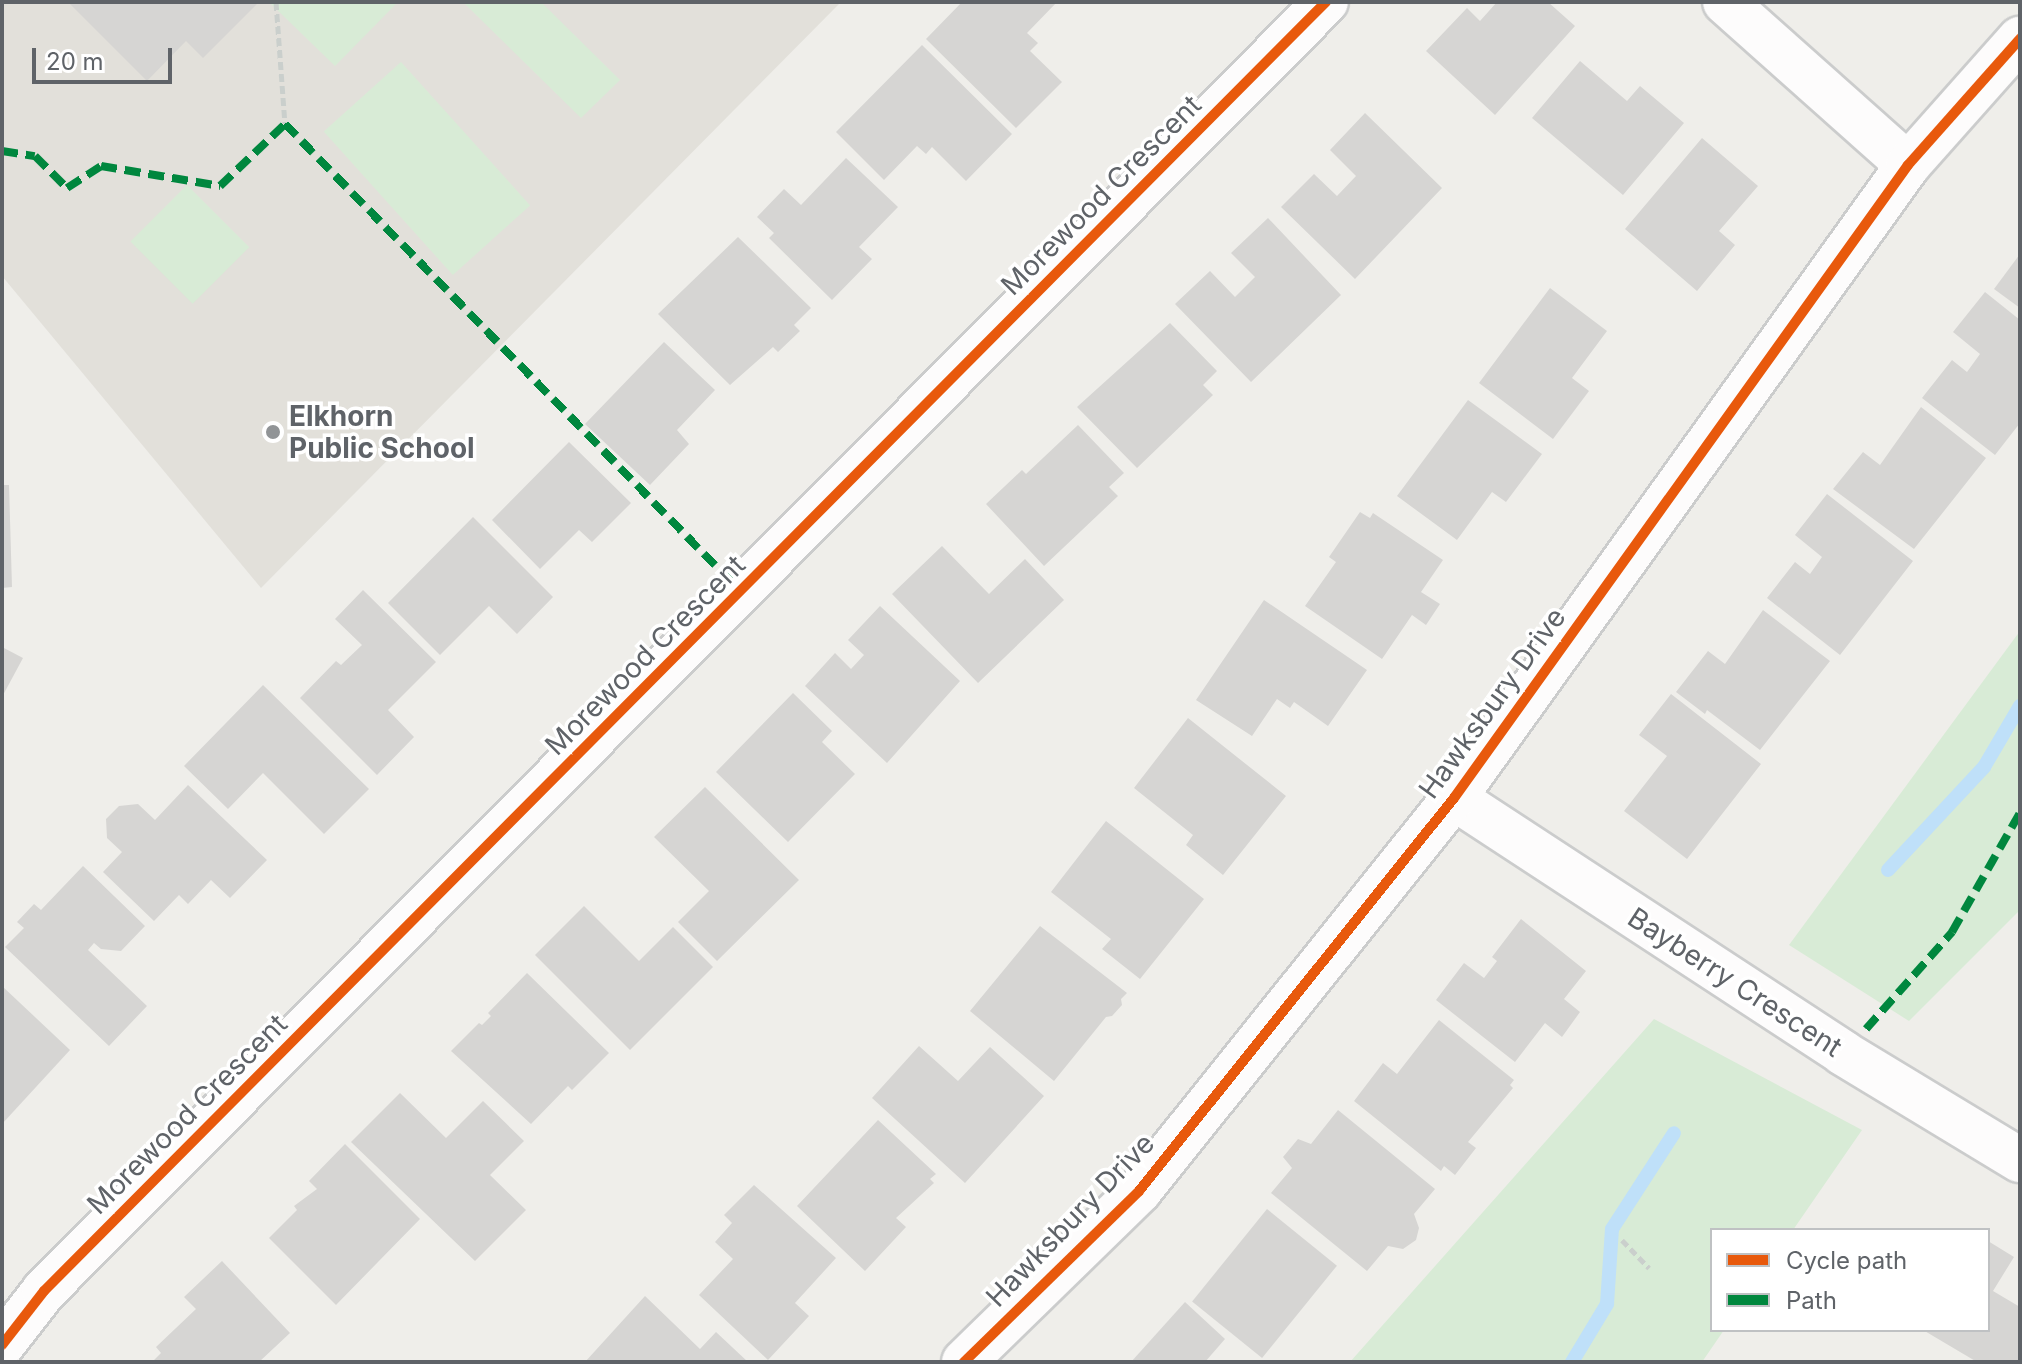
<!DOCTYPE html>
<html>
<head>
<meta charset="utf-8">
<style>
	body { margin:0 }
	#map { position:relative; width:2022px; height:1364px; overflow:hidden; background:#efeeea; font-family:Inter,sans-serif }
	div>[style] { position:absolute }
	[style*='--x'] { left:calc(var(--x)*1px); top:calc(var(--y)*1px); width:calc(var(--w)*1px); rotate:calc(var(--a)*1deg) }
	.education>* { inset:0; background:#e2e0da }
	.green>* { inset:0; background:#d8ebd6; transform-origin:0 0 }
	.stream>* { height:14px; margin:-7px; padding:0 7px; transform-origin:7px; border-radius:7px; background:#bfe0f9 }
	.building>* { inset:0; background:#d6d5d3; transform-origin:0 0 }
	.path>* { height:5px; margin-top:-2.5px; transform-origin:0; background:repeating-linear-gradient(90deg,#cacfcc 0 8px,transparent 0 12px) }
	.roads { filter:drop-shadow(2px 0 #cbcccc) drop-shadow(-2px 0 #cbcccc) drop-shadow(0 2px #cbcccc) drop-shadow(0 -2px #cbcccc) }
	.minor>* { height:44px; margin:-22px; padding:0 22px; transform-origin:22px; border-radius:22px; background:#fdfcfc }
	.quiet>* { height:8px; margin-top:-4px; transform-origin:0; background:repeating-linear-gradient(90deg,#00873e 0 16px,transparent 0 24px) }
	.cycleway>* { height:10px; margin:-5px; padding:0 5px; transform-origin:5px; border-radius:5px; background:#e8590c }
	.dots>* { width:22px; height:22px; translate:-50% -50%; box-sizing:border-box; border:4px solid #fff; border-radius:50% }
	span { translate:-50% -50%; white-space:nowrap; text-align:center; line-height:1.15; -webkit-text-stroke:7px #fff; paint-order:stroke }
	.street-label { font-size:28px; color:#5f6368 }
	.poi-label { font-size:28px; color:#5f6368; font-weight:700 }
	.left { translate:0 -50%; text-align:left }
	.frame { position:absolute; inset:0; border:4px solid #5f6368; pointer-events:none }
	.legend { position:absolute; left:1710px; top:1228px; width:280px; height:104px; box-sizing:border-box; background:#fff; border:2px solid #bfc1c3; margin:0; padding:10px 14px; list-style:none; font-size:24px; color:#5f6368 }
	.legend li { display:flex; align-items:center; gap:16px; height:40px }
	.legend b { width:40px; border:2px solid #bfc1c3 }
	.scale { position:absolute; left:32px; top:48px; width:140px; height:36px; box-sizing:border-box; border:4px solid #5f6368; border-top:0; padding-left:10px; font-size:24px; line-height:28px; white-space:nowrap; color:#5f6368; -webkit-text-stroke:6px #fff; paint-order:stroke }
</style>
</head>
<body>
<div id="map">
	<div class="education">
		<div style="clip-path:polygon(2px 2px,841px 2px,261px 588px,2px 276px)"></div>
	</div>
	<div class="green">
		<div style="clip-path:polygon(269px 2px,398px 2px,335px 66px)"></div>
		<div style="clip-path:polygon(463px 2px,541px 2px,620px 80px,581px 118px)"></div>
		<div style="left:401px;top:62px;width:193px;height:104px;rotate:48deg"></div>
		<div style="left:187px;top:185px;width:88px;height:80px;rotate:45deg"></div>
		<div style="clip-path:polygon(2020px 631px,2020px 910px,1909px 1021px,1789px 945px)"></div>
		<div style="clip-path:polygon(1654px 1019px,1862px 1130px,1793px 1230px,1712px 1230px,1712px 1330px,1724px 1330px,1702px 1362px,1350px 1362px)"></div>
	</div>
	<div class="stream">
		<div style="--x:1888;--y:870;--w:141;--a:-47"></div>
		<div style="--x:1984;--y:767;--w:71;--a:-59.5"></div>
		<div style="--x:1572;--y:1362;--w:68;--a:-58.9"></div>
		<div style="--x:1607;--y:1304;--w:75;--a:-86.2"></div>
		<div style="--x:1612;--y:1229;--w:114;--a:-57.1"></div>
	</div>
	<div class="building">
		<div style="clip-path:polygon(68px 2px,259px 2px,203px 58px,186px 41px,147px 81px)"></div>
		<div style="clip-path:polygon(962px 2px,1057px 2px,1027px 33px,1038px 43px,1030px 51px,1062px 82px,1016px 128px,926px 39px)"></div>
		<div style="clip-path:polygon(1497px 2px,1548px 2px,1575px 26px,1495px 115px,1426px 51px,1467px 8px,1480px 21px)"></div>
		<div style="clip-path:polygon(922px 45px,1012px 134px,966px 181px,932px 147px,926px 154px,917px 146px,884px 180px,836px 132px)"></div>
		<div style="clip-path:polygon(1580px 61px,1627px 101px,1640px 86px,1684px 123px,1623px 195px,1532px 118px)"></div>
		<div style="clip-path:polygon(1365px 113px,1442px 188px,1355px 279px,1281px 207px,1314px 174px,1337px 196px,1356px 176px,1330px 150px)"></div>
		<div style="clip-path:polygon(1702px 138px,1758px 186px,1719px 231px,1735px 245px,1697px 291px,1625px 229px)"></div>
		<div style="clip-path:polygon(846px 158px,898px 207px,859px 247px,872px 259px,832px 300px,769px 238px,774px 233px,757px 217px,784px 189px,801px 205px)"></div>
		<div style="clip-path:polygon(1268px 218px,1341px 295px,1251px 382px,1175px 304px,1210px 271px,1235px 297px,1255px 277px,1231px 253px)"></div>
		<div style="clip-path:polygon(738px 237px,811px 308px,794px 325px,800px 331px,778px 352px,773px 347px,730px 385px,658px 314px)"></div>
		<div style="clip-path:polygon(2020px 254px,2020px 308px,1994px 289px)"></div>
		<div style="clip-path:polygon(1550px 288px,1607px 331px,1572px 378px,1589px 391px,1553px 439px,1479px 383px)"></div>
		<div style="clip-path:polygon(1985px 292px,2020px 320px,2020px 423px,1995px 455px,1922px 398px,1952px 360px,1967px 372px,1980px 354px,1953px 332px)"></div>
		<div style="clip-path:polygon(1170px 323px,1217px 371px,1203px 385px,1213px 395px,1137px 468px,1077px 407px)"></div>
		<div style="clip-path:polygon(664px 342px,715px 390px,677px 430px,689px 444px,650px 485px,585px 424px)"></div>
		<div style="clip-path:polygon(1468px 400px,1542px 454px,1506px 502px,1492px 492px,1457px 540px,1397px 496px)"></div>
		<div style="clip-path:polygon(1921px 407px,1986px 458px,1914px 549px,1833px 489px,1863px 452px,1880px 465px)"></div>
		<div style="clip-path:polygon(1078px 425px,1124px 473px,1109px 487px,1118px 496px,1044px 566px,986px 504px,1022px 470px,1026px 474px)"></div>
		<div style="clip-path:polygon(569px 442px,631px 503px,592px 542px,579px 530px,540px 569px,492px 520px)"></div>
		<div style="clip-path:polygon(2px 485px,9px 485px,12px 587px,2px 588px)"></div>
		<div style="clip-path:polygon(1827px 494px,1913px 561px,1840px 655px,1767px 598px,1795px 562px,1810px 574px,1822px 557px,1795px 535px)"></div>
		<div style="clip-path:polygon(1360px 512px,1370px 518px,1373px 513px,1443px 560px,1421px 592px,1440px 604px,1426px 625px,1412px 615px,1382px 659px,1305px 606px,1336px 562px,1329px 557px)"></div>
		<div style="clip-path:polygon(473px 517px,553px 597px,517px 634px,489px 606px,440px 655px,388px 603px)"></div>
		<div style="clip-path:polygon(942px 546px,989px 594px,1025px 559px,1064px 600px,978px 683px,892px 594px)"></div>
		<div style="clip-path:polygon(363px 590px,436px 662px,388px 710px,414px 737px,377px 775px,300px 698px,336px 661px,341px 665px,362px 645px,335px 619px)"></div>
		<div style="clip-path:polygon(1264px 600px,1367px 670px,1328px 726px,1294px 702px,1290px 708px,1277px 699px,1252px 736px,1196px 700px)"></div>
		<div style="clip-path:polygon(880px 606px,960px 681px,887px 763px,805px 686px,835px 653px,851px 669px,864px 655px,848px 640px)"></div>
		<div style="clip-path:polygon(1763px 610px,1830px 661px,1760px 750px,1707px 710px,1705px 714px,1676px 692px,1708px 651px,1725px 664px)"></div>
		<div style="clip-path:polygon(2px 647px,23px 658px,2px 697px)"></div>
		<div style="clip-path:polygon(263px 685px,369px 789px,324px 834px,263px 773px,228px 809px,184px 766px)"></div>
		<div style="clip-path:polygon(793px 693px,832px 731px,822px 742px,855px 774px,788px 842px,716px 772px)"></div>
		<div style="clip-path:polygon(1671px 694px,1761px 764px,1687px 859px,1624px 811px,1667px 756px,1639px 735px)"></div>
		<div style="clip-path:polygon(1188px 718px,1286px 796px,1223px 875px,1186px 845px,1193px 835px,1134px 788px)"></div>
		<div style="clip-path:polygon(188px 785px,267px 860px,230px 898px,211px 880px,188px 904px,179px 895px,154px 921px,103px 872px,122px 852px,107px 838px,106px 819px,119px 806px,138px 804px,155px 820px)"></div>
		<div style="clip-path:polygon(705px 787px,799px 880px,717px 961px,678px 922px,709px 891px,654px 837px)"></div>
		<div style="clip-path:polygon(1106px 821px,1204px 899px,1140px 979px,1102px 949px,1111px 939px,1051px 892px)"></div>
		<div style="clip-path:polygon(83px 866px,145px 926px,121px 951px,101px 949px,94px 943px,88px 950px,147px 1006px,109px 1046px,5px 947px,24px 928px,17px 922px,34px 904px,41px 910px)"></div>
		<div style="clip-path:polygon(584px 906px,639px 961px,673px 927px,713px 967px,630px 1050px,535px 955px)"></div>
		<div style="clip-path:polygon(1521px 919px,1586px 971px,1564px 999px,1580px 1012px,1562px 1037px,1545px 1023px,1515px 1062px,1436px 1000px,1464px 963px,1484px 978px,1497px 961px,1492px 957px)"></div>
		<div style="clip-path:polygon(1040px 926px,1127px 993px,1121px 999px,1122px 1005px,1112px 1016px,1106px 1017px,1054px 1081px,970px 1011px)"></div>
		<div style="clip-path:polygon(527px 973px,609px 1053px,572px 1090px,568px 1086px,531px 1124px,451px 1051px,479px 1023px,482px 1025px,491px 1016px,488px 1013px)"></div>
		<div style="clip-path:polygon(2px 986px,70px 1050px,2px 1124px)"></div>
		<div style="clip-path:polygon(1439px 1020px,1514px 1080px,1510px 1085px,1513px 1088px,1468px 1142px,1476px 1148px,1455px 1175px,1444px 1166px,1441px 1171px,1354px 1101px,1383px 1063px,1397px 1074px)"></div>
		<div style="clip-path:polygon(919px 1046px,958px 1081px,990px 1047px,1044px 1096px,965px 1183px,872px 1098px)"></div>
		<div style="clip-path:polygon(400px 1093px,446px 1138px,483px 1101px,524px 1141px,490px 1175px,526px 1210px,475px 1261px,351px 1142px)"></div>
		<div style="clip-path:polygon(1338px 1110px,1435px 1189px,1414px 1214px,1419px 1228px,1416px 1240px,1403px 1249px,1388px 1246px,1367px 1271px,1271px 1193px,1292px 1168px,1283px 1157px,1298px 1139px,1311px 1144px)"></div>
		<div style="clip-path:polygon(878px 1120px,936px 1174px,930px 1179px,934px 1183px,896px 1218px,906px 1227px,865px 1271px,797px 1206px)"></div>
		<div style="clip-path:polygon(345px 1144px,420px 1219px,336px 1305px,269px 1238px,297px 1210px,294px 1206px,317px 1189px,309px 1181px)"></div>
		<div style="clip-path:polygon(754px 1185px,836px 1258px,795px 1303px,809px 1316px,768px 1360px,699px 1295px,733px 1259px,715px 1242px,732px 1223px,724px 1215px)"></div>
		<div style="left:1267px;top:1209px;width:90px;height:119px;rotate:39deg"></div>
		<div style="clip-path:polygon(1988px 1241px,2014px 1257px,1993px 1291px,2020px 1307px,2020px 1362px,1977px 1362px,1923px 1330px,1988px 1330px)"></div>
		<div style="clip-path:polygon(222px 1261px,290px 1333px,259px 1362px,152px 1362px,161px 1353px,156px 1347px,196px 1309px,184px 1297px)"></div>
		<div style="clip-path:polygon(645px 1296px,700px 1349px,716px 1332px,748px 1362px,585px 1362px)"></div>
		<div style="clip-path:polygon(1185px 1302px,1225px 1339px,1205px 1362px,1131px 1362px)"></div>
	</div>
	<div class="path">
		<div style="--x:276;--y:2;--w:122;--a:85.8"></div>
		<div style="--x:1622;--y:1240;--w:39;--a:46"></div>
	</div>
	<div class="roads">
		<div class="minor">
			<div style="--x:1725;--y:2;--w:245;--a:41.7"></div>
			<div style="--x:1454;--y:798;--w:465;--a:33.2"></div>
			<div style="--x:1843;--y:1053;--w:207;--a:31.2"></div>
			<div style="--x:2;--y:1345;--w:68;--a:-52.1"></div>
			<div style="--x:44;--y:1291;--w:1818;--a:-45.16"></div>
			<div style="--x:964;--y:1362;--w:245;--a:-44.3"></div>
			<div style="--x:1139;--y:1191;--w:504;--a:-51.29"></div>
			<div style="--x:1454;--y:798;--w:779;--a:-54.35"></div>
			<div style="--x:1908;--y:165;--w:169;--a:-48.4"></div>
		</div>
	</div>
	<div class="quiet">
		<div style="--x:2;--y:151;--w:33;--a:9"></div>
		<div style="--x:35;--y:156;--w:45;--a:45"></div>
		<div style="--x:67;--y:188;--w:40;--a:-32.9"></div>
		<div style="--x:101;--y:166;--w:121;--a:9.5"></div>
		<div style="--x:220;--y:186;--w:90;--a:-43.6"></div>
		<div style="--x:285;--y:124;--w:653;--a:45.74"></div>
		<div style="--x:1866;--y:1029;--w:130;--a:-48.4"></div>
		<div style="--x:1952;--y:932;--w:137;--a:-60.3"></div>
	</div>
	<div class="cycleway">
		<div style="--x:2;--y:1345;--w:68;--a:-52.1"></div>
		<div style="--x:44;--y:1291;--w:1818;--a:-45.16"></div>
		<div style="--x:964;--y:1362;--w:245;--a:-44.3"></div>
		<div style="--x:1139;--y:1191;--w:504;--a:-51.29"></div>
		<div style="--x:1454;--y:798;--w:779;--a:-54.35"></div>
		<div style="--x:1908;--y:165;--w:169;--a:-48.4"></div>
	</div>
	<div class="dots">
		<div style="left:273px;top:432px;background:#919496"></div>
	</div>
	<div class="street-label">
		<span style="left:1101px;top:195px;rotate:-45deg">Morewood Crescent</span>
		<span style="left:645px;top:655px;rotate:-45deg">Morewood Crescent</span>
		<span style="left:1492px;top:703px;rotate:-54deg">Hawksbury Drive</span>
		<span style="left:1735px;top:982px;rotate:33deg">Bayberry Crescent</span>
		<span style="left:187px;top:1114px;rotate:-45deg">Morewood Crescent</span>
		<span style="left:1070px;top:1220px;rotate:-46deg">Hawksbury Drive</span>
	</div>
	<div class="poi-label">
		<span class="left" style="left:289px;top:432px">Elkhorn<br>Public School</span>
	</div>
	<div class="frame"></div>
	<ul class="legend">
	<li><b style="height:10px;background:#e8590c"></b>Cycle path</li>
	<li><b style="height:10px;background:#00873e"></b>Path</li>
	</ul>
	<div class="scale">20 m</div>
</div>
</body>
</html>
